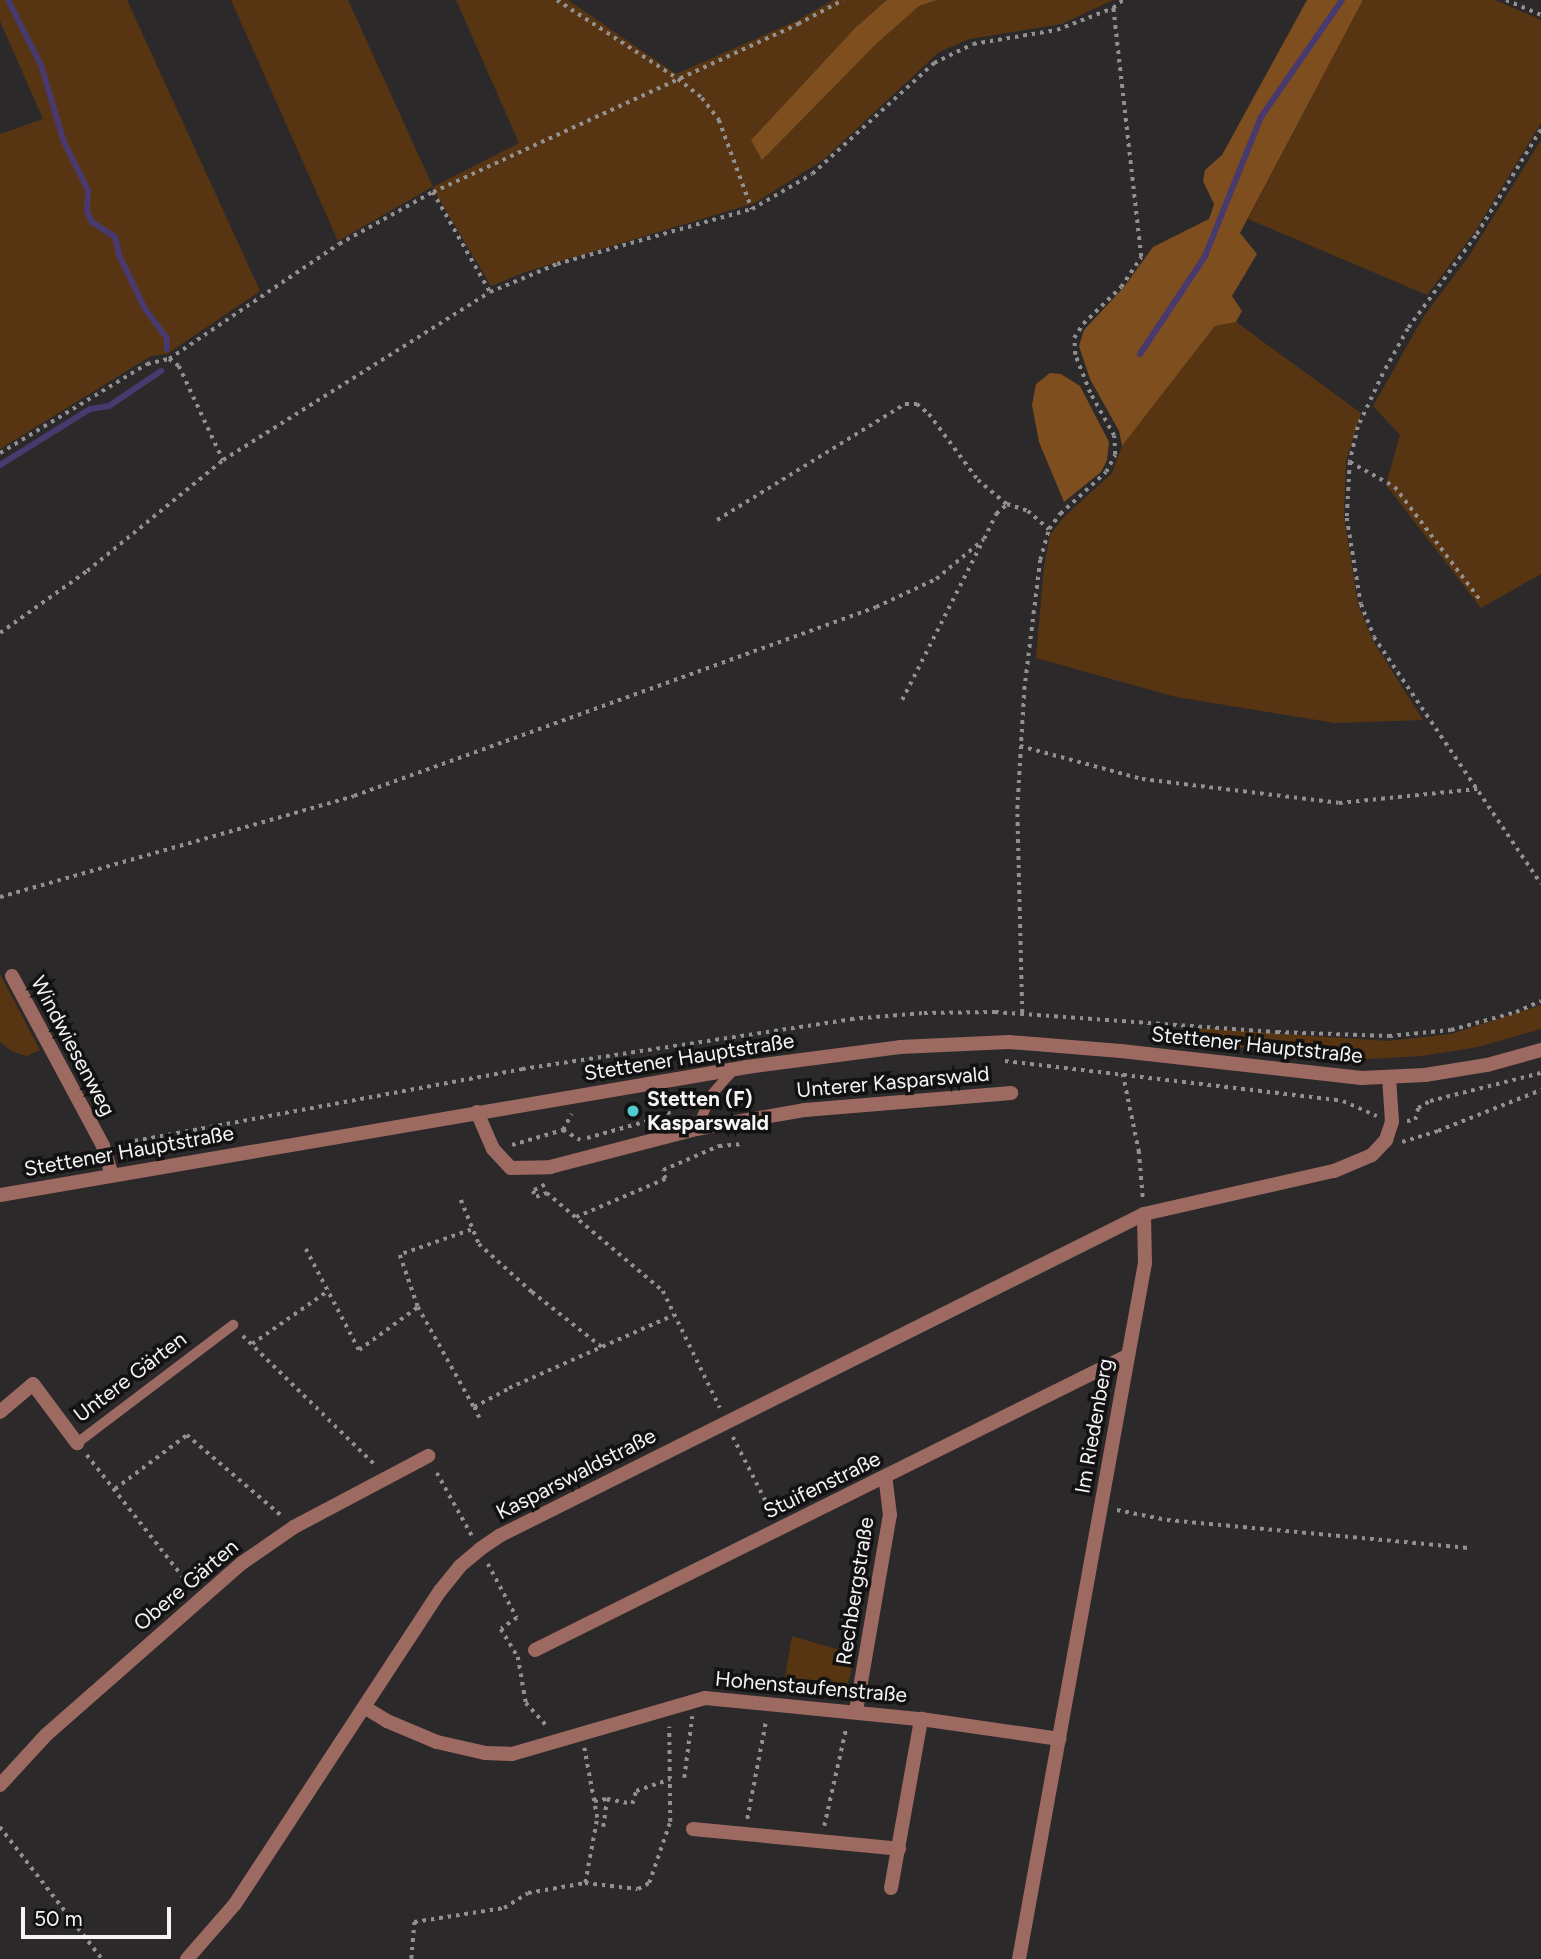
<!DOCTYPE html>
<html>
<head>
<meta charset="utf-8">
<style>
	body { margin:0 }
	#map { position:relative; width:1541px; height:1959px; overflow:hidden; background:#2c292a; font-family:Figtree,sans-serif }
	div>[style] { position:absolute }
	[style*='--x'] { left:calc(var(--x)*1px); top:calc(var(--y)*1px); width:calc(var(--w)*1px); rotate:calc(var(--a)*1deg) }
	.green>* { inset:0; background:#583512 }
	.forest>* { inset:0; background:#7e4e1e }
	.stream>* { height:6px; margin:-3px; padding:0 3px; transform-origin:3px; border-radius:3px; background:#48396e }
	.path>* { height:3.5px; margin-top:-1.75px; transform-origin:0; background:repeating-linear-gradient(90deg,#929090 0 3.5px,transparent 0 8.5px) }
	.service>* { height:10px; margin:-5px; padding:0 5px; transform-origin:5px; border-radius:5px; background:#9d6a61 }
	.minor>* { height:14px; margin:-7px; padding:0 7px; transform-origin:7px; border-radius:7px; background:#9d6a61 }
	.tertiary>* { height:14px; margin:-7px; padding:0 7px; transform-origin:7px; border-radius:7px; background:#9d6a61 }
	.dots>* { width:19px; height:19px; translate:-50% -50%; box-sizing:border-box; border:4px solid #131213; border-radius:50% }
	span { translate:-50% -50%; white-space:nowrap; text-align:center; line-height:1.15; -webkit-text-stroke:7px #131213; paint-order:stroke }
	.street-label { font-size:21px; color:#f5f3f3 }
	.poi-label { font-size:21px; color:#f5f3f3; font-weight:700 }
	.left { translate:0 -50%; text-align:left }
	.scale { position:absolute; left:21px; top:1907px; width:150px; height:32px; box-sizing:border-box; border:4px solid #f5f3f3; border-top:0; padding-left:9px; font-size:21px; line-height:24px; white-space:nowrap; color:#f5f3f3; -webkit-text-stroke:5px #131213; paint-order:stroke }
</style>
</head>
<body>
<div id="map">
	<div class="green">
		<div style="clip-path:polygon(0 0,127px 0,260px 291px,167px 354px,151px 356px,0 449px,0 134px,43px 119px,0 21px)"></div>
		<div style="clip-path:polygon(231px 0,348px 0,433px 187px,519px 143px,456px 0,568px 0,676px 74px,796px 21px,833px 0,887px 0,856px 27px,751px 140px,919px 6px,937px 0,1113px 0,1062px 24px,970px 39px,939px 52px,823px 160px,755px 203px,525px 272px,491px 286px,432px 187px,338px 241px)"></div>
		<div style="clip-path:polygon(1363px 0,1495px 0,1541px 20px,1541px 123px,1474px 233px,1427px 295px,1248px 219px)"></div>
		<div style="clip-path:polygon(1541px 140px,1541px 574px,1481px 608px,1386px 485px,1400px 435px,1373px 406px,1424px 316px,1469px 256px)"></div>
		<div style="clip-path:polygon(1236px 322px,1361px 413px,1346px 461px,1344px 517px,1358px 604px,1372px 639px,1423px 720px,1335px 723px,1176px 697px,1036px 658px,1044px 566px,1050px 535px,1064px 517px,1112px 473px,1122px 446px,1215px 326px)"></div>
		<div style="clip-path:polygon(0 974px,40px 1050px,27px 1056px,13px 1052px,0 1042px)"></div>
		<div style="clip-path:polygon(1541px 1005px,1541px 1029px,1478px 1047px,1421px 1056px,1370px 1059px,1292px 1054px,1198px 1043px,1199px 1028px,1388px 1041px,1451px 1034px)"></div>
		<div style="clip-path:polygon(792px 1636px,856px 1655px,845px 1692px,839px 1697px,783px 1690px)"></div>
	</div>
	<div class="forest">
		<div style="clip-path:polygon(887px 0,937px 0,919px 6px,876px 44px,762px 160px,751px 140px,856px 27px)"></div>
		<div style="clip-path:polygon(1307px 0,1363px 0,1240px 233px,1257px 254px,1232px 296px,1242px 311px,1236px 322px,1215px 326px,1122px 446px,1119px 431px,1090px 379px,1079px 346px,1084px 330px,1124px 287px,1153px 247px,1209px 219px,1214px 204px,1203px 181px,1205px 170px,1222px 155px)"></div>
		<div style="clip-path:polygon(1050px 373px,1061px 374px,1080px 386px,1109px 442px,1107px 460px,1101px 472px,1064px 502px,1039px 442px,1032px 405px,1036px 384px)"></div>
	</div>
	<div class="stream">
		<div style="--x:8;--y:0;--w:73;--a:63.1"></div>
		<div style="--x:41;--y:65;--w:80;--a:73.4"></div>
		<div style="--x:64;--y:142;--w:54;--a:63.4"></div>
		<div style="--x:88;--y:190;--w:21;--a:93"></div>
		<div style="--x:87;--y:211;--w:12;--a:66"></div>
		<div style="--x:92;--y:222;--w:27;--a:33"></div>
		<div style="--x:115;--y:237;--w:18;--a:77"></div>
		<div style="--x:119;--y:255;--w:60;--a:64.3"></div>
		<div style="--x:145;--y:309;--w:36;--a:53"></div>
		<div style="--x:167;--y:338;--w:11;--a:90"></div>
		<div style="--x:1140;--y:354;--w:118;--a:-56.4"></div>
		<div style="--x:1205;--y:256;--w:150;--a:-68.1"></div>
		<div style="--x:1261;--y:117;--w:142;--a:-55.3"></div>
		<div style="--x:0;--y:465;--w:106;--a:-31.9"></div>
		<div style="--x:90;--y:409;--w:19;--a:-9"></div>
		<div style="--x:109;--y:406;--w:63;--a:-33.9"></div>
	</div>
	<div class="path">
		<div style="--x:557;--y:0;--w:145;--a:33.1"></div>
		<div style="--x:678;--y:79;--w:31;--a:38"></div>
		<div style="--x:702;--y:98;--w:28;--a:52"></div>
		<div style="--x:719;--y:120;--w:95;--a:69.7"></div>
		<div style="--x:1506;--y:0;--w:38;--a:23"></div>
		<div style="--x:1541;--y:130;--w:124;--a:121.5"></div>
		<div style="--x:1476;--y:236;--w:115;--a:126.2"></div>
		<div style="--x:1408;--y:329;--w:51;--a:119.1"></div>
		<div style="--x:1383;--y:374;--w:59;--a:115.3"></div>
		<div style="--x:1358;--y:427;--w:36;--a:103"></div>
		<div style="--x:1350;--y:462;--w:56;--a:93.1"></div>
		<div style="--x:1347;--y:518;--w:87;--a:80.8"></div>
		<div style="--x:1361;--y:604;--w:35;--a:68"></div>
		<div style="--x:1374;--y:637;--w:298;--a:55.9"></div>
		<div style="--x:433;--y:192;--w:115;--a:60.3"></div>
		<div style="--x:169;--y:359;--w:12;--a:35"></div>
		<div style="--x:179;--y:366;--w:104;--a:64.9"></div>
		<div style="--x:0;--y:453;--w:172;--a:-31.2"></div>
		<div style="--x:147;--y:364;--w:23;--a:-13"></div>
		<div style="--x:169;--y:359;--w:205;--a:-34.1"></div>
		<div style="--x:339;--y:244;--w:107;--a:-29"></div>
		<div style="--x:433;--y:192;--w:402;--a:-24.7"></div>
		<div style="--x:798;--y:24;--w:51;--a:-28.1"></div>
		<div style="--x:1350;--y:462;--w:51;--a:29.1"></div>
		<div style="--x:1395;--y:487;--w:143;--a:53"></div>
		<div style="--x:717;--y:520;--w:221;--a:-31.7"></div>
		<div style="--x:905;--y:404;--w:12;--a:0"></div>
		<div style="--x:917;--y:404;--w:16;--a:40"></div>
		<div style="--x:929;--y:414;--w:82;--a:53.4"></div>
		<div style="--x:978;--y:480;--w:38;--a:40"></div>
		<div style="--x:0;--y:633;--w:107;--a:-35.5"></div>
		<div style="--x:87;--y:571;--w:176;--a:-39.2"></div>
		<div style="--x:223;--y:460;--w:315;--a:-32.2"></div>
		<div style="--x:490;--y:292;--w:73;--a:-22.7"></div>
		<div style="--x:557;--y:264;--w:203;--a:-15.8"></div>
		<div style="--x:752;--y:209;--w:69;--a:-30.3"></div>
		<div style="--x:812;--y:174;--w:165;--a:-42.3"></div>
		<div style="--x:934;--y:63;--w:43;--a:-26"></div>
		<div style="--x:973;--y:44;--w:85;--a:-9.5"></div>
		<div style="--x:1057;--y:30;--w:60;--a:-21.4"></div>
		<div style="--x:1113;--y:8;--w:13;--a:-39"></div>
		<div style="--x:902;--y:700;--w:179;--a:-63.1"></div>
		<div style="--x:1020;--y:746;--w:126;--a:15.1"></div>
		<div style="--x:1142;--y:779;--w:198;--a:6.9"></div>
		<div style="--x:1339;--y:803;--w:139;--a:-5.8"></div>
		<div style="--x:0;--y:897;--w:368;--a:-15.9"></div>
		<div style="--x:354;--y:796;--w:555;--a:-19.9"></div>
		<div style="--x:876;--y:607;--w:66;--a:-25"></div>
		<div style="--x:936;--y:579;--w:62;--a:-39.8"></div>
		<div style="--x:984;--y:539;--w:28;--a:-64"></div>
		<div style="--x:996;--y:514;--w:15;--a:-42"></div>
		<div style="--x:1007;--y:504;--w:22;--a:18"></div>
		<div style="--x:1028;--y:511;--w:28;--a:41"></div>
		<div style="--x:1022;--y:1013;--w:204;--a:-91.4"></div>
		<div style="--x:1017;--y:809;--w:119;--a:-86.6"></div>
		<div style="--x:1024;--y:690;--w:131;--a:-83"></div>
		<div style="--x:1040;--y:560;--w:32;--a:-74"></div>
		<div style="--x:1049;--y:529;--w:19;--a:-54"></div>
		<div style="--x:1060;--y:514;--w:62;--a:-42.4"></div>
		<div style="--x:1106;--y:472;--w:19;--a:-62"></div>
		<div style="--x:1115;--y:455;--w:19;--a:-93"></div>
		<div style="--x:1114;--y:436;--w:49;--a:-119.2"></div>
		<div style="--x:1090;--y:393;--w:41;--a:-111.5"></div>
		<div style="--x:1075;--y:355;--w:17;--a:-93"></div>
		<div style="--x:1074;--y:338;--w:17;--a:-57"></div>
		<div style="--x:1083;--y:324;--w:53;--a:-44.2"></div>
		<div style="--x:1121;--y:287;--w:36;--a:-56"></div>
		<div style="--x:1141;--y:257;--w:251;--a:-96.4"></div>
		<div style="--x:1005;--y:1061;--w:340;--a:6.7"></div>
		<div style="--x:1343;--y:1101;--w:37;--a:24"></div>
		<div style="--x:1123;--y:1074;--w:79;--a:78.3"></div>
		<div style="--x:1139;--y:1151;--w:47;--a:85.1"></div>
		<div style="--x:1407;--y:1121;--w:8;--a:-7"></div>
		<div style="--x:1415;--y:1120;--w:12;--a:-76"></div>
		<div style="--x:1418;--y:1108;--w:14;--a:-30"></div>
		<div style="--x:1430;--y:1101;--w:114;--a:-14.2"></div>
		<div style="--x:563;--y:1130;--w:18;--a:-63"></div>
		<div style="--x:587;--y:1138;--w:85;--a:-15.7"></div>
		<div style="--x:669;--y:1115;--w:17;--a:-107"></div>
		<div style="--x:664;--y:1099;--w:3;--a:180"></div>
		<div style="--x:1402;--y:1142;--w:38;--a:-17"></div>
		<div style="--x:1438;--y:1131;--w:111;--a:-21.7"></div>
		<div style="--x:118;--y:1144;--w:411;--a:-10.5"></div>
		<div style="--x:522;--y:1069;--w:333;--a:-8.6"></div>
		<div style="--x:851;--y:1019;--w:73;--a:-4.7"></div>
		<div style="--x:924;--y:1013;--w:71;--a:-0.8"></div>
		<div style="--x:995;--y:1012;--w:283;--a:4.1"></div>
		<div style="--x:1277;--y:1032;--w:112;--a:2"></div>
		<div style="--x:1389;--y:1036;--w:62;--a:-5.5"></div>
		<div style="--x:1451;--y:1030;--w:67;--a:-15.5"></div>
		<div style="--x:1516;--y:1012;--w:27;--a:-24"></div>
		<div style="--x:512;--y:1145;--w:53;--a:-16.4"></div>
		<div style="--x:563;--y:1130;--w:20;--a:30"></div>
		<div style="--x:545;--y:1185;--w:13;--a:153"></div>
		<div style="--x:533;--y:1191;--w:7;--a:63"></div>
		<div style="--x:536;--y:1197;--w:12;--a:-20"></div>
		<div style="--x:547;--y:1193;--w:152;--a:40.2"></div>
		<div style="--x:663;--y:1291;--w:130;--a:64"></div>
		<div style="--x:461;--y:1200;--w:48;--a:67.8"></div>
		<div style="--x:479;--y:1244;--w:72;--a:42.2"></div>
		<div style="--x:532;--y:1292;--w:89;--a:38.2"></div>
		<div style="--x:576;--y:1217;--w:97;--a:-23.1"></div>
		<div style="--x:665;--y:1179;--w:9;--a:-103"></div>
		<div style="--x:663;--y:1170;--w:61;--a:-23.2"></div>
		<div style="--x:719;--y:1146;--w:23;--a:-5"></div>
		<div style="--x:471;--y:1230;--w:75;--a:160.6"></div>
		<div style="--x:400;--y:1255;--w:55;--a:70.9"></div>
		<div style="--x:418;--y:1307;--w:115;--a:60.8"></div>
		<div style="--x:306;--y:1249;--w:114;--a:62.3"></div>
		<div style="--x:359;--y:1350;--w:73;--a:-36.1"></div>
		<div style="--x:243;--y:1336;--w:185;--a:44.3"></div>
		<div style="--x:252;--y:1344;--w:94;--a:-35"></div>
		<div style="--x:479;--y:1418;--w:12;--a:-114"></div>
		<div style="--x:474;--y:1407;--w:40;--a:-28"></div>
		<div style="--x:509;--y:1388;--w:180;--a:-23.9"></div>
		<div style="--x:733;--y:1437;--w:88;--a:62.9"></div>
		<div style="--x:87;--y:1455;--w:168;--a:51.8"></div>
		<div style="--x:437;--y:1473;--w:72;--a:60.9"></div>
		<div style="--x:115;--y:1489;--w:90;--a:-36.9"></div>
		<div style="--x:187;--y:1435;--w:125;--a:40.5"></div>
		<div style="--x:1117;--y:1510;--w:51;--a:11.3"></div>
		<div style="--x:1167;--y:1520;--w:303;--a:5.3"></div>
		<div style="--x:488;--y:1564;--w:61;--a:61.8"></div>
		<div style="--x:517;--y:1618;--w:19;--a:145"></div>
		<div style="--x:501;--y:1629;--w:33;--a:59"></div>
		<div style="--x:518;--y:1657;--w:47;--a:80.1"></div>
		<div style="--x:526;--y:1703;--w:31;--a:48"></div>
		<div style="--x:684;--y:1778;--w:62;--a:-82.5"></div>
		<div style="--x:594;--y:1801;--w:13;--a:-9"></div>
		<div style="--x:747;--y:1819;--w:101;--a:-79.1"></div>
		<div style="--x:824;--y:1826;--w:100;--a:-77.3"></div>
		<div style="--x:0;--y:1827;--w:167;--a:52.3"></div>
		<div style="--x:603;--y:1827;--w:28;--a:-82"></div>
		<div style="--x:607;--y:1799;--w:25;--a:11"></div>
		<div style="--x:632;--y:1804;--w:14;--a:-73"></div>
		<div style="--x:636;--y:1791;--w:36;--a:-19"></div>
		<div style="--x:585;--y:1883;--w:53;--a:6.5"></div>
		<div style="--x:638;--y:1889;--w:13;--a:-29"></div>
		<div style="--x:649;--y:1883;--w:65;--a:-71"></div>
		<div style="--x:670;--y:1822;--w:95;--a:-90.6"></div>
		<div style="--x:411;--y:1959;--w:37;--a:-85"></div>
		<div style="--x:414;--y:1922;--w:91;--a:-8.8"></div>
		<div style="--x:504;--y:1908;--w:28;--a:-32"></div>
		<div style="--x:528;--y:1893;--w:58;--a:-10"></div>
		<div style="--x:585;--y:1883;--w:66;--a:-79.5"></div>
		<div style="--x:597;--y:1818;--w:71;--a:-100.5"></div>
	</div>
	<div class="service">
		<div style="--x:696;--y:1129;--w:38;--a:-65"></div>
		<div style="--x:712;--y:1094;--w:31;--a:-48"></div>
		<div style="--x:77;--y:1443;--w:196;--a:-37.1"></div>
	</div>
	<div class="minor">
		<div style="--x:12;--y:976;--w:193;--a:61.8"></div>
		<div style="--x:103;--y:1146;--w:30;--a:73"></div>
		<div style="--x:477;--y:1112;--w:40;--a:66.6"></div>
		<div style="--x:493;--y:1149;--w:26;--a:47"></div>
		<div style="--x:511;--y:1168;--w:39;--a:-1"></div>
		<div style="--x:550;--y:1167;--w:151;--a:-14.6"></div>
		<div style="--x:696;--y:1129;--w:111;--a:-9.9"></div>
		<div style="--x:805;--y:1110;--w:207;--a:-4.7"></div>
		<div style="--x:0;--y:1412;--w:43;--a:-40.3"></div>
		<div style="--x:33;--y:1384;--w:74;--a:53.3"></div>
		<div style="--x:535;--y:1650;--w:661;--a:-26.41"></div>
		<div style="--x:364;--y:1707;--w:27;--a:31"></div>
		<div style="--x:387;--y:1721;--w:54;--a:22.8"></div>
		<div style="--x:437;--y:1742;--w:49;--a:12.9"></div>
		<div style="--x:485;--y:1753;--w:27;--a:2"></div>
		<div style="--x:512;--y:1754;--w:201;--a:-16.2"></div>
		<div style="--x:705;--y:1698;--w:217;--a:5.6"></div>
		<div style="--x:921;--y:1719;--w:140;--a:8.2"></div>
		<div style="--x:856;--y:1711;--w:199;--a:-80.2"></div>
		<div style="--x:890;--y:1515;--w:38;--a:-97"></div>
		<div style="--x:0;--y:1785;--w:68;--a:-47.4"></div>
		<div style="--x:46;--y:1735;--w:261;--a:-41.3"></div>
		<div style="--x:242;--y:1563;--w:63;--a:-34.7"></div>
		<div style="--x:294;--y:1527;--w:152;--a:-27.9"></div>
		<div style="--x:693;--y:1829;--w:207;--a:5.5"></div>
		<div style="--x:891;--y:1888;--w:172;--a:-79.9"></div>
		<div style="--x:187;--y:1959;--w:73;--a:-48.9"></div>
		<div style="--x:235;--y:1904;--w:374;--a:-56.8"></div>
		<div style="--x:440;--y:1591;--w:32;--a:-51"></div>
		<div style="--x:460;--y:1566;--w:26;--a:-40"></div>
		<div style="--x:480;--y:1549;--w:23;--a:-34"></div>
		<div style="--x:499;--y:1536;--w:721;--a:-26.53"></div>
		<div style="--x:1144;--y:1214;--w:195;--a:-12.8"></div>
		<div style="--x:1334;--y:1171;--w:41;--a:-22.8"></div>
		<div style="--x:1372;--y:1155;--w:21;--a:-47"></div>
		<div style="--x:1386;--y:1140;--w:19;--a:-72"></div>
		<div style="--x:1392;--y:1122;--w:45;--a:-93.8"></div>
		<div style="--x:1019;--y:1959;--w:707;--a:-79.74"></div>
		<div style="--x:1145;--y:1263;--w:49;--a:-91.2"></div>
	</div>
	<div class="tertiary">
		<div style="--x:0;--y:1195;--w:758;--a:-9.72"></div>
		<div style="--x:747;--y:1067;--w:154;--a:-7.4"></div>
		<div style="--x:900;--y:1047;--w:109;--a:-2.6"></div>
		<div style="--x:1009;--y:1042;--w:112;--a:4.6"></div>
		<div style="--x:1121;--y:1051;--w:242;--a:6.4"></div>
		<div style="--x:1361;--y:1078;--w:64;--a:-2.7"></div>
		<div style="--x:1425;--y:1075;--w:63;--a:-9.2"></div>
		<div style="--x:1487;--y:1065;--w:56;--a:-15.5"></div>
	</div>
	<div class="dots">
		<div style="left:633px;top:1111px;background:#51ccd1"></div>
	</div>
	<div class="street-label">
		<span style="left:1257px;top:1045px;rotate:6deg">Stettener Hauptstraße</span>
		<span style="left:73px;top:1046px;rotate:62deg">Windwiesenweg</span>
		<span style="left:689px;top:1057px;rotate:-9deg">Stettener Hauptstraße</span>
		<span style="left:893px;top:1082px;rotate:-5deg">Unterer Kasparswald</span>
		<span style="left:129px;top:1151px;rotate:-10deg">Stettener Hauptstraße</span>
		<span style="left:130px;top:1377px;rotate:-37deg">Untere Gärten</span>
		<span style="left:1094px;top:1426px;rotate:-80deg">Im Riedenberg</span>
		<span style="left:576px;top:1474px;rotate:-27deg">Kasparswaldstraße</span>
		<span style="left:822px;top:1485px;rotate:-26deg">Stuifenstraße</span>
		<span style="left:186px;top:1585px;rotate:-40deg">Obere Gärten</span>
		<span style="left:855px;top:1591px;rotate:-81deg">Rechbergstraße</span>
		<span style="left:811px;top:1687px;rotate:5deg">Hohenstaufenstraße</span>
	</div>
	<div class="poi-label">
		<span class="left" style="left:647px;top:1111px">Stetten (F)<br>Kasparswald</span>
	</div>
	<div class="scale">50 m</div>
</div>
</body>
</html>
